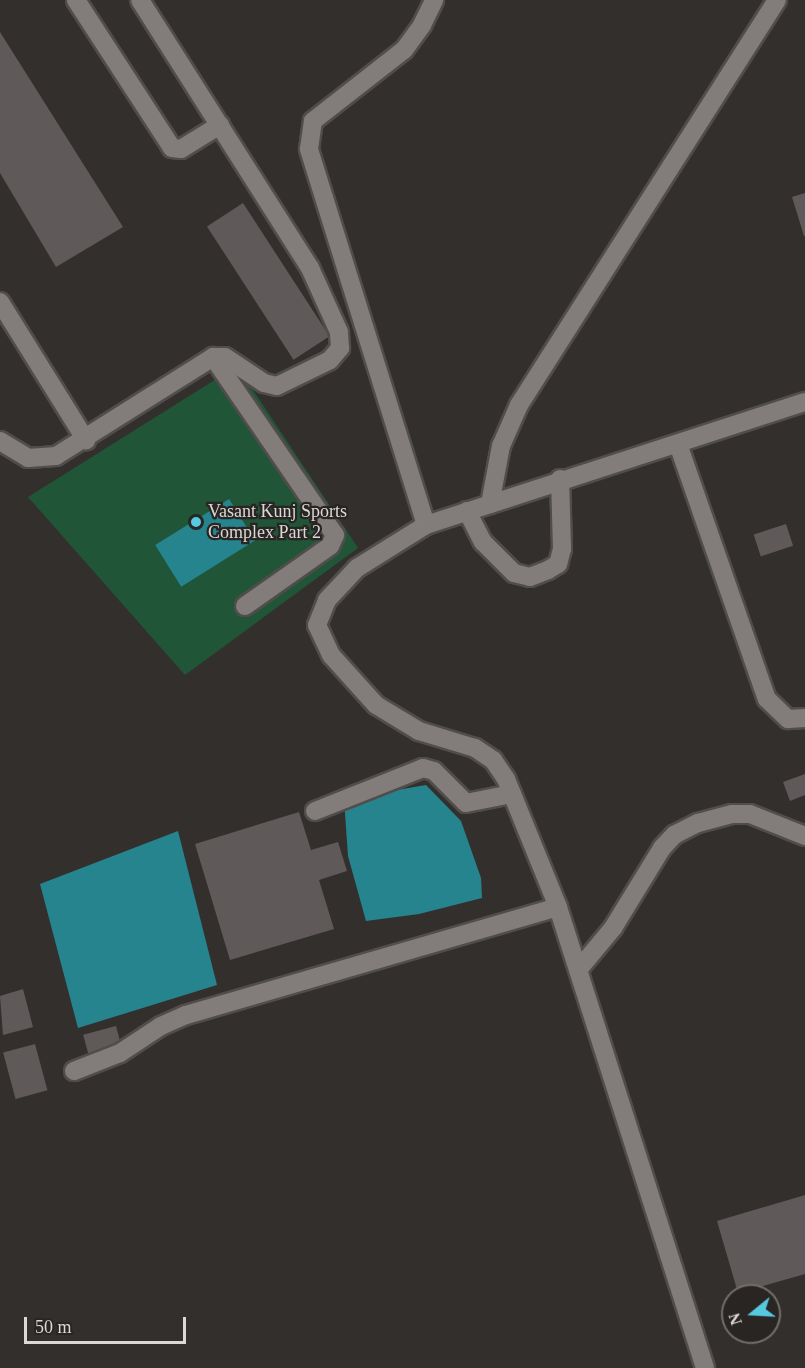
<!DOCTYPE html>
<html>
<head>
<meta charset="utf-8">
<style>
	body { margin:0 }
	#map { position:relative; width:805px; height:1368px; overflow:hidden; background:#332f2d; font-family:"Times New Roman",serif }
	div>[style] { position:absolute }
	[style*='--x'] { left:calc(var(--x)*1px); top:calc(var(--y)*1px); width:calc(var(--w)*1px); rotate:calc(var(--a)*1deg) }
	.green>* { inset:0; background:#215538 }
	.water>* { inset:0; background:#26848f; transform-origin:0 0 }
	.building>* { inset:0; background:#5f5a59; transform-origin:0 0 }
	.roads { filter:drop-shadow(2px 0 #504d4b) drop-shadow(-2px 0 #504d4b) drop-shadow(0 2px #504d4b) drop-shadow(0 -2px #504d4b) }
	.minor>* { height:18px; margin:-9px; padding:0 9px; transform-origin:9px; border-radius:9px; background:#827d7b }
	.dots>* { width:16px; height:16px; translate:-50% -50%; box-sizing:border-box; border:3px solid #292523; border-radius:50% }
	span { translate:-50% -50%; white-space:nowrap; text-align:center; line-height:1.15; -webkit-text-stroke:4.5px #292523; paint-order:stroke }
	.poi-label { font-size:18px; color:#dbd8d7 }
	.left { translate:0 -50%; text-align:left }
	.north { position:absolute; left:721px; top:1284px; width:60px; height:60px; box-sizing:border-box; background:#292523; border:2px solid #706d6b; border-radius:50%; rotate:252deg; font-size:16px; font-weight:700; line-height:24px; text-align:center; color:#dbd8d7 }
	.north::after { content:''; display:block; margin:auto; width:21px; height:27px; background:#56c9e1; clip-path:polygon(50% 0,100% 100%,50% 72%,0 100%) }
	.scale { position:absolute; left:24px; top:1317px; width:162px; height:27px; box-sizing:border-box; border:3px solid #dbd8d7; border-top:0; padding-left:8px; font-size:18px; line-height:21px; white-space:nowrap; color:#dbd8d7; -webkit-text-stroke:4px #292523; paint-order:stroke }
</style>
</head>
<body>
<div id="map">
	<div class="green">
		<div style="clip-path:polygon(237px 366px,358px 548px,185px 675px,28px 497px)"></div>
	</div>
	<div class="water">
		<div style="left:229px;top:499px;width:49px;height:87px;rotate:58deg"></div>
		<div style="clip-path:polygon(426px 785px,461px 821px,481px 878px,482px 898px,419px 914px,366px 921px,348px 856px,344px 799px)"></div>
		<div style="clip-path:polygon(178px 831px,217px 985px,78px 1028px,40px 884px)"></div>
	</div>
	<div class="building">
		<div style="clip-path:polygon(0 32px,123px 227px,56px 267px,0 173px)"></div>
		<div style="clip-path:polygon(805px 193px,805px 236px,804px 236px,792px 197px)"></div>
		<div style="left:243px;top:203px;width:159px;height:43px;rotate:57deg"></div>
		<div style="left:786px;top:524px;width:23px;height:34px;rotate:72deg"></div>
		<div style="clip-path:polygon(805px 774px,805px 795px,790px 801px,783px 782px)"></div>
		<div style="clip-path:polygon(299px 812px,311px 850px,338px 842px,347px 871px,319px 880px,334px 929px,230px 960px,195px 844px)"></div>
		<div style="clip-path:polygon(23px 989px,33px 1027px,3px 1035px,0 996px)"></div>
		<div style="left:116px;top:1026px;width:20px;height:34px;rotate:75deg"></div>
		<div style="left:35px;top:1044px;width:48px;height:33px;rotate:75deg"></div>
		<div style="clip-path:polygon(805px 1195px,805px 1274px,738px 1293px,717px 1221px)"></div>
	</div>
	<div class="roads">
		<div class="minor">
			<div style="--x:76;--y:0;--w:176;--a:57"></div>
			<div style="--x:172;--y:148;--w:9;--a:6"></div>
			<div style="--x:181;--y:149;--w:46;--a:-31.6"></div>
			<div style="--x:0;--y:302;--w:163;--a:58.1"></div>
			<div style="--x:213;--y:357;--w:216;--a:55.6"></div>
			<div style="--x:335;--y:535;--w:12;--a:114"></div>
			<div style="--x:330;--y:546;--w:104;--a:144.8"></div>
			<div style="--x:0;--y:441;--w:33;--a:31"></div>
			<div style="--x:28;--y:458;--w:28;--a:-4"></div>
			<div style="--x:56;--y:456;--w:186;--a:-32.2"></div>
			<div style="--x:213;--y:357;--w:12;--a:0"></div>
			<div style="--x:225;--y:357;--w:47;--a:33.7"></div>
			<div style="--x:264;--y:383;--w:13;--a:13"></div>
			<div style="--x:277;--y:386;--w:59;--a:-26.1"></div>
			<div style="--x:330;--y:360;--w:16;--a:-50"></div>
			<div style="--x:340;--y:348;--w:16;--a:-94"></div>
			<div style="--x:339;--y:332;--w:70;--a:-114.4"></div>
			<div style="--x:310;--y:268;--w:317;--a:-122.4"></div>
			<div style="--x:678;--y:444;--w:270;--a:70.8"></div>
			<div style="--x:767;--y:699;--w:29;--a:44"></div>
			<div style="--x:788;--y:719;--w:17;--a:-3"></div>
			<div style="--x:490;--y:504;--w:59;--a:-79.3"></div>
			<div style="--x:501;--y:446;--w:45;--a:-66.3"></div>
			<div style="--x:519;--y:405;--w:480;--a:-57.5"></div>
			<div style="--x:467;--y:511;--w:35;--a:63"></div>
			<div style="--x:483;--y:542;--w:44;--a:45"></div>
			<div style="--x:514;--y:573;--w:16;--a:14"></div>
			<div style="--x:530;--y:577;--w:19;--a:-21"></div>
			<div style="--x:548;--y:570;--w:12;--a:-31"></div>
			<div style="--x:558;--y:564;--w:16;--a:-75"></div>
			<div style="--x:562;--y:549;--w:70;--a:-91.6"></div>
			<div style="--x:426;--y:525;--w:394;--a:-107.3"></div>
			<div style="--x:309;--y:149;--w:28;--a:-82"></div>
			<div style="--x:313;--y:121;--w:115;--a:-38"></div>
			<div style="--x:404;--y:50;--w:31;--a:-54"></div>
			<div style="--x:422;--y:25;--w:28;--a:-64"></div>
			<div style="--x:315;--y:811;--w:116;--a:-21.7"></div>
			<div style="--x:423;--y:768;--w:11;--a:15"></div>
			<div style="--x:434;--y:771;--w:45;--a:45"></div>
			<div style="--x:466;--y:803;--w:47;--a:-11.1"></div>
			<div style="--x:578;--y:970;--w:55;--a:-50.2"></div>
			<div style="--x:613;--y:928;--w:94;--a:-58.5"></div>
			<div style="--x:662;--y:848;--w:18;--a:-47"></div>
			<div style="--x:674;--y:835;--w:27;--a:-27"></div>
			<div style="--x:698;--y:823;--w:35;--a:-15"></div>
			<div style="--x:732;--y:814;--w:18;--a:0"></div>
			<div style="--x:750;--y:814;--w:59;--a:21.8"></div>
			<div style="--x:74;--y:1071;--w:49;--a:-21.4"></div>
			<div style="--x:120;--y:1053;--w:49;--a:-33.4"></div>
			<div style="--x:161;--y:1026;--w:27;--a:-24"></div>
			<div style="--x:186;--y:1015;--w:387;--a:-16.2"></div>
			<div style="--x:705;--y:1368;--w:484;--a:-107.7"></div>
			<div style="--x:558;--y:907;--w:138;--a:-112.1"></div>
			<div style="--x:506;--y:779;--w:23;--a:-124"></div>
			<div style="--x:493;--y:760;--w:22;--a:-146"></div>
			<div style="--x:475;--y:748;--w:59;--a:-163.1"></div>
			<div style="--x:419;--y:731;--w:50;--a:-148.8"></div>
			<div style="--x:376;--y:705;--w:67;--a:-132"></div>
			<div style="--x:331;--y:655;--w:33;--a:-115"></div>
			<div style="--x:317;--y:625;--w:27;--a:-68"></div>
			<div style="--x:327;--y:600;--w:44;--a:-46.8"></div>
			<div style="--x:357;--y:568;--w:81;--a:-31.9"></div>
			<div style="--x:426;--y:525;--w:398;--a:-18"></div>
		</div>
	</div>
	<div class="dots">
		<div style="left:196px;top:522px;background:#56c9e1"></div>
	</div>
	<div class="poi-label">
		<span class="left" style="left:208px;top:522px">Vasant Kunj Sports<br>Complex Part 2</span>
	</div>
	<div class="north">N</div>
	<div class="scale">50 m</div>
</div>
</body>
</html>
